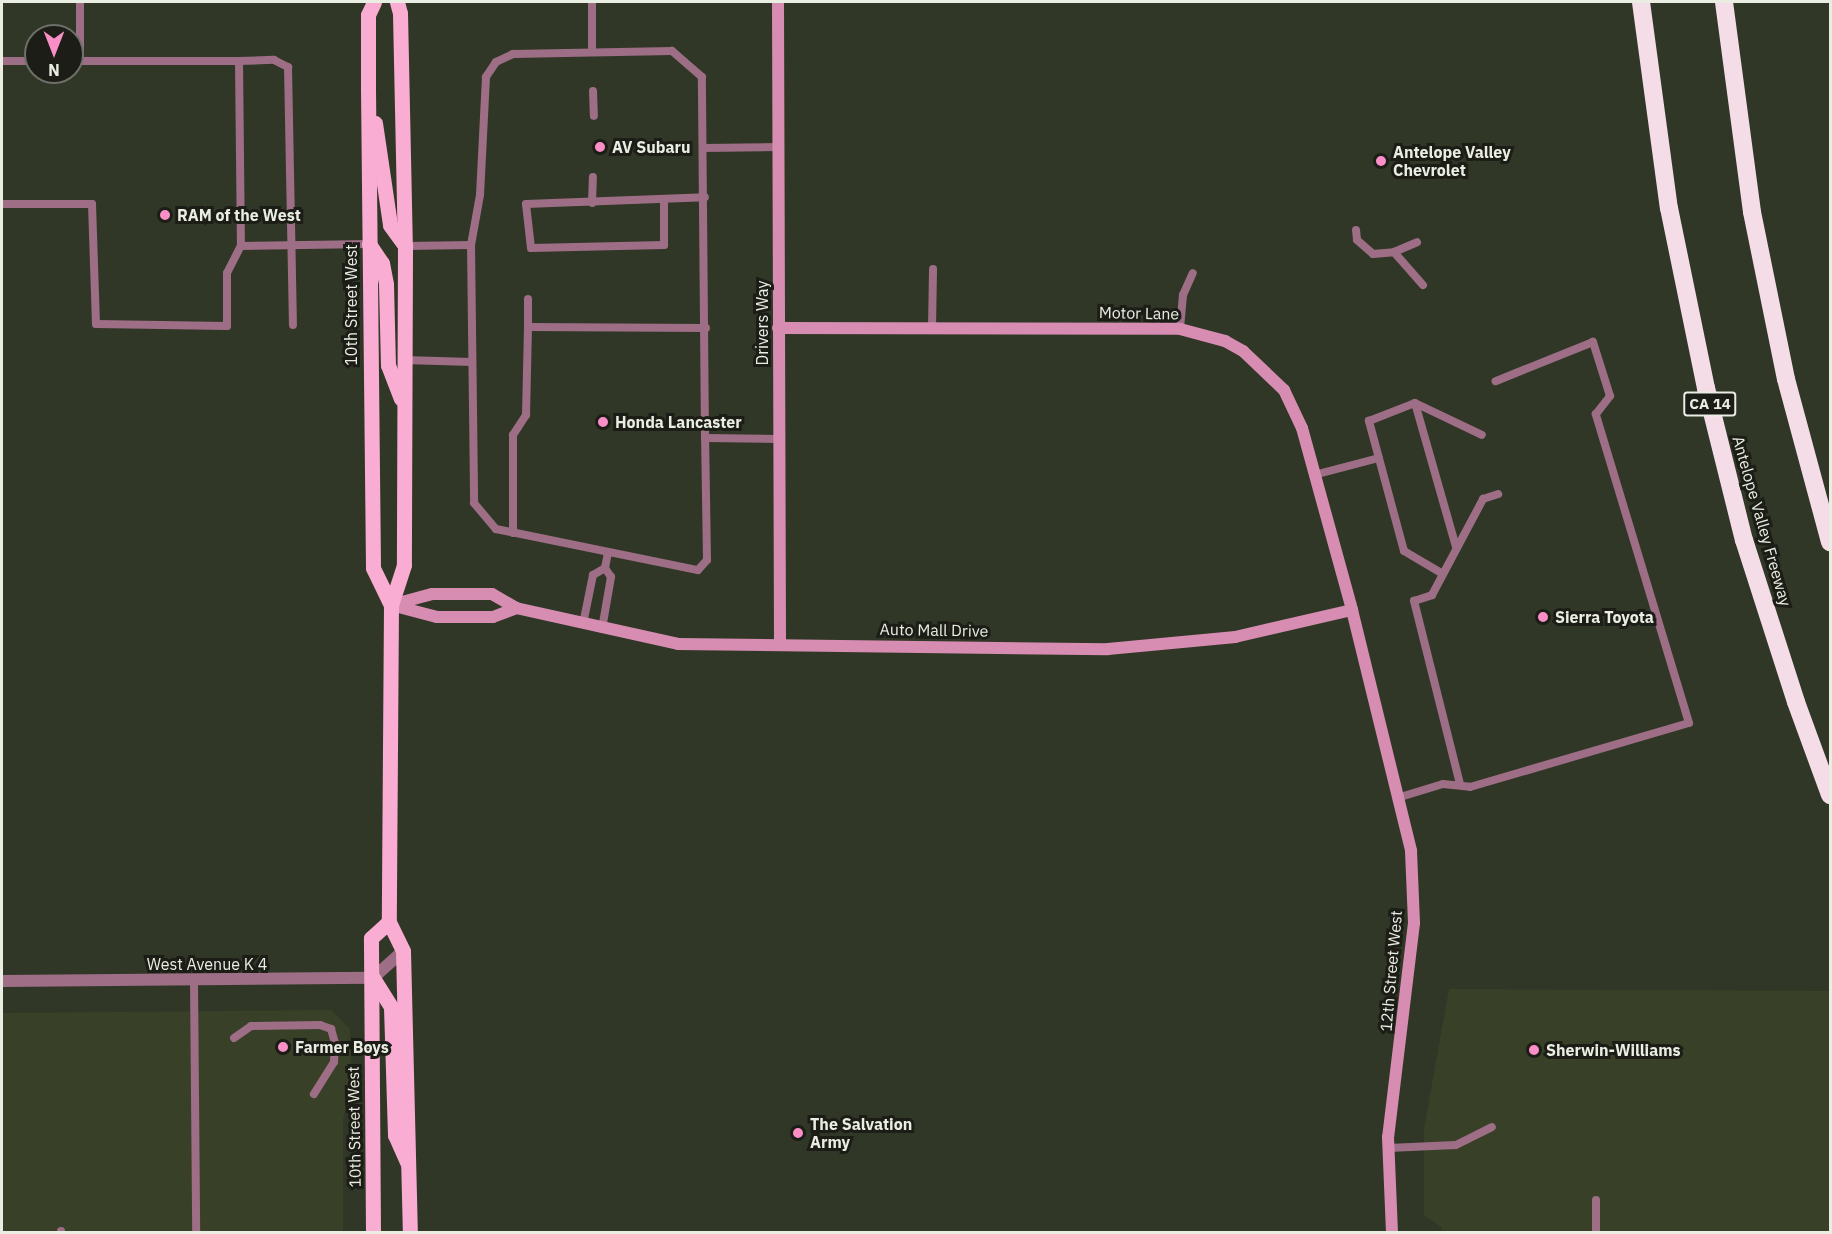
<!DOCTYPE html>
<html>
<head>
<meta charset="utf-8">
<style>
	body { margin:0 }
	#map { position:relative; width:1832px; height:1234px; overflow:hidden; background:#313726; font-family:"IBM Plex Sans",sans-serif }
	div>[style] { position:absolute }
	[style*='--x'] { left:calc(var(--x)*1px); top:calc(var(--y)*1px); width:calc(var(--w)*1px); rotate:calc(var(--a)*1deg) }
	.built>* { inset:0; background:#384028 }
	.lane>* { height:8px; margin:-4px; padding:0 4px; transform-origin:4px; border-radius:4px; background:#9d6e85 }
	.street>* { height:12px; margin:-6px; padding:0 6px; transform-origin:6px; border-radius:6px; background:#9d6e85 }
	.secondary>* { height:12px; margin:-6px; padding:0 6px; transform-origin:6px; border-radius:6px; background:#d78db2 }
	.primary>* { height:15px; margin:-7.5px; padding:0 7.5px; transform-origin:7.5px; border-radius:7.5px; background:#faadd2 }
	.highway>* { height:18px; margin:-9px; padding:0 9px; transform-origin:9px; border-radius:9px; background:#f5dde8 }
	.dots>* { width:16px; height:16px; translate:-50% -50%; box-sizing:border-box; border:3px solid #1b1d16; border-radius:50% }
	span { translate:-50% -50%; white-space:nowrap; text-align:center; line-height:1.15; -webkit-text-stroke:6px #1b1d16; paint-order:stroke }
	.shield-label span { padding:2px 4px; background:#1b1d16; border:2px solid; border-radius:4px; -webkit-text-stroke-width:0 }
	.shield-label { font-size:15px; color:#e9ede2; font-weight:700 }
	.poi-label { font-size:16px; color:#e9ede2; font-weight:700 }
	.left { translate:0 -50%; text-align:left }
	.street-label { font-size:16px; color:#e9ede2 }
	.frame { position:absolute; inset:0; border:3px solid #e9ede2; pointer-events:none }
	.north { position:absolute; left:24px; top:24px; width:60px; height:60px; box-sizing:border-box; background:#1b1d16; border:2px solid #6d7068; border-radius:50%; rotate:180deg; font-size:16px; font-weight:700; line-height:24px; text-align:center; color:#e9ede2 }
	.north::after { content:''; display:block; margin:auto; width:21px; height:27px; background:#fa8fc7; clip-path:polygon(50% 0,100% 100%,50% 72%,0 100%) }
</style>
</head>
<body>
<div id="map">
	<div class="built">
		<div style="clip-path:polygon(1449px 989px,1830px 991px,1830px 1232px,1441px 1232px,1442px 1228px,1424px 1215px,1424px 1129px)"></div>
		<div style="clip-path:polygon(331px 1010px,350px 1029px,351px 1073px,343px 1120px,343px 1232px,2px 1232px,2px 1013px)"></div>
	</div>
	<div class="lane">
		<div style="--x:80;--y:2;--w:59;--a:90"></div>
		<div style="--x:592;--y:51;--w:49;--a:-90"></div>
		<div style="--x:2;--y:61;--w:34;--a:0"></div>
		<div style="--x:72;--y:61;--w:167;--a:0"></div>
		<div style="--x:239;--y:61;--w:185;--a:89.4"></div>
		<div style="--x:241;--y:246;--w:128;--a:-0.9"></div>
		<div style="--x:239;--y:61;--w:35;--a:-2"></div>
		<div style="--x:274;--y:60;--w:16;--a:27"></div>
		<div style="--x:288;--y:67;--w:258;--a:88.9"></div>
		<div style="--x:593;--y:91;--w:25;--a:88"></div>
		<div style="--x:703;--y:148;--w:75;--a:-0.8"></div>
		<div style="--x:664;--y:201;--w:44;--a:90"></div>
		<div style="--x:664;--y:245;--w:133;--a:178.7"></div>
		<div style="--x:531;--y:248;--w:44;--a:-96.5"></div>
		<div style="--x:526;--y:204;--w:179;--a:-2.2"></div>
		<div style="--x:592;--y:203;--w:26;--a:-88"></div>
		<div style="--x:2;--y:204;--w:90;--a:0"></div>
		<div style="--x:92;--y:204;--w:120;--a:88.1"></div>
		<div style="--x:96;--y:324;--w:131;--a:0.9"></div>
		<div style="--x:227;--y:326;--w:53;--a:-90"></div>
		<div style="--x:227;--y:273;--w:30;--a:-63"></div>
		<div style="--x:1356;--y:230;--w:10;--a:84"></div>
		<div style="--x:1357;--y:240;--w:21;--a:41"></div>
		<div style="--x:1373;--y:254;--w:21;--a:-5"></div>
		<div style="--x:1394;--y:252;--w:25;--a:-23"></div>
		<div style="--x:405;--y:246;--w:66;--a:-0.9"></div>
		<div style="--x:1394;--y:252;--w:44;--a:48.7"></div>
		<div style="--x:528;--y:327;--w:28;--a:-90"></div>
		<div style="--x:932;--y:328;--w:59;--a:-89"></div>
		<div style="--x:1180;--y:329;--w:34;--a:-85"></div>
		<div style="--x:1183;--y:295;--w:24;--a:-66"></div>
		<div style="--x:404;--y:360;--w:68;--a:1.7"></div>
		<div style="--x:1415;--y:403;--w:74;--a:25.5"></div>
		<div style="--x:705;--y:438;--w:361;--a:-90.5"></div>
		<div style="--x:702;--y:77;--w:40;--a:-139"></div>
		<div style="--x:672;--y:51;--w:159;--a:178.9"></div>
		<div style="--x:513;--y:54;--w:19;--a:155"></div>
		<div style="--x:496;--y:62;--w:18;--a:124"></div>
		<div style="--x:486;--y:77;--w:118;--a:92.9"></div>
		<div style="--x:480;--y:195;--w:51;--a:100.2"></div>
		<div style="--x:471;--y:245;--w:258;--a:89.3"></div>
		<div style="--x:474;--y:503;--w:34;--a:50"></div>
		<div style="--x:496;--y:529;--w:206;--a:11.5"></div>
		<div style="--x:698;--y:570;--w:13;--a:-48"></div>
		<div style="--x:707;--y:560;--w:122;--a:-90.9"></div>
		<div style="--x:705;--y:438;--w:74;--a:0.8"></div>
		<div style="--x:1314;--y:475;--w:67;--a:-14.7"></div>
		<div style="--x:513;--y:533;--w:98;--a:-90"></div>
		<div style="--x:513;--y:435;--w:24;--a:-57"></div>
		<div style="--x:526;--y:415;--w:88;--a:-88.7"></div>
		<div style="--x:528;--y:327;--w:178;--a:0.3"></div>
		<div style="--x:1443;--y:574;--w:45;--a:-149.5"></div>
		<div style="--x:1404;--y:551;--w:135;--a:-105.1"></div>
		<div style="--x:1369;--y:421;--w:49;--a:-21.4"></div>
		<div style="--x:1415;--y:403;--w:150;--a:74.1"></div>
		<div style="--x:583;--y:624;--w:50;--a:-78.5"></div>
		<div style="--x:593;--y:575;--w:14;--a:-30"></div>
		<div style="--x:602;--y:629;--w:53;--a:-80.2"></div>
		<div style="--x:611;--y:577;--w:11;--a:-124"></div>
		<div style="--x:605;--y:568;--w:15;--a:-79"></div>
		<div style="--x:1460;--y:784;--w:189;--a:-104.1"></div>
		<div style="--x:1414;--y:601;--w:19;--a:-18"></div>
		<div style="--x:1432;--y:595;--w:109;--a:-62"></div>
		<div style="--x:1483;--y:499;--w:16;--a:-18"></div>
		<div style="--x:1397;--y:798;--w:48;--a:-16.9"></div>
		<div style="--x:1443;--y:784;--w:27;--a:6"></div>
		<div style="--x:1470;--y:787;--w:228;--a:-16.3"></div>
		<div style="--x:1689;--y:723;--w:323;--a:-106.8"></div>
		<div style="--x:1596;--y:414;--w:23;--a:-52"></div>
		<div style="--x:1610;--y:396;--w:57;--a:-107.5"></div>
		<div style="--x:1593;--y:342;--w:105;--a:158.1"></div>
		<div style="--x:194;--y:980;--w:252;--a:89.5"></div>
		<div style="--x:234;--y:1038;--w:21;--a:-35"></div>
		<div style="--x:251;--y:1026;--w:69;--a:-0.8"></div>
		<div style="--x:320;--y:1025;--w:12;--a:20"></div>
		<div style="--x:331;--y:1029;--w:15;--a:74"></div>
		<div style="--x:335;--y:1043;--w:19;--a:93"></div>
		<div style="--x:334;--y:1062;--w:38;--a:122"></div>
		<div style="--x:1388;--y:1148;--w:68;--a:-2.5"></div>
		<div style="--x:1456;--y:1145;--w:40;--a:-26.6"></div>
		<div style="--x:1596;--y:1200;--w:32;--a:90"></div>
		<div style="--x:61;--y:1232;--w:1;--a:-90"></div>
	</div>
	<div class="street">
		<div style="--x:2;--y:981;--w:371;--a:-0.5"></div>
		<div style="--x:373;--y:978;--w:40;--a:-42"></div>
	</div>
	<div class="secondary">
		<div style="--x:778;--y:2;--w:642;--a:89.82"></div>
		<div style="--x:778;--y:328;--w:402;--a:0.1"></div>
		<div style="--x:1180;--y:329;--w:47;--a:14.9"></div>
		<div style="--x:1225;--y:341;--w:21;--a:29"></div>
		<div style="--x:1243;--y:351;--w:57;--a:43.6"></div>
		<div style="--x:1284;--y:390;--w:42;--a:64.7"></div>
		<div style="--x:1302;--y:428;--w:189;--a:74.6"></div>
		<div style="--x:1352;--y:610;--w:248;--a:76.2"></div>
		<div style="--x:1411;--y:851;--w:72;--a:87.6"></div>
		<div style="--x:1414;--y:923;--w:216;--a:96.9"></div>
		<div style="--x:1388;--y:1137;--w:95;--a:87.6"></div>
		<div style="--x:391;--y:605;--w:42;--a:-15"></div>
		<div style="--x:432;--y:594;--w:60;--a:0"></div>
		<div style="--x:492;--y:594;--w:28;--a:30"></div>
		<div style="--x:516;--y:608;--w:166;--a:12.5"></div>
		<div style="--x:678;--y:644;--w:430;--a:0.7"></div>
		<div style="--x:1108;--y:649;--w:128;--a:-5.4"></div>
		<div style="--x:1235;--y:637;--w:120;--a:-13"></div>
		<div style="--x:391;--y:605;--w:48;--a:14.6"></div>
		<div style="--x:437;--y:617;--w:56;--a:0"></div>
		<div style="--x:493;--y:617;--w:25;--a:-21"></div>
	</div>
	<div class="primary">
		<div style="--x:374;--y:2;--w:14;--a:115"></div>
		<div style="--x:368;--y:15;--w:74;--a:90"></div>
		<div style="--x:368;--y:89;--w:479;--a:89.4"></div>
		<div style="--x:373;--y:568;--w:41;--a:64.1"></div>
		<div style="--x:397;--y:2;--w:11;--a:75"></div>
		<div style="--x:400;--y:13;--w:233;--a:88.8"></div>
		<div style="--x:405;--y:246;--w:319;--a:90.2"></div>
		<div style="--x:404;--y:565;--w:42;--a:108"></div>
		<div style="--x:391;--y:605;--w:317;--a:90.4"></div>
		<div style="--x:389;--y:922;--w:32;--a:64"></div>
		<div style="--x:403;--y:951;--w:281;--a:88.6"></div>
		<div style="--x:375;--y:123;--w:103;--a:81.6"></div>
		<div style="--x:390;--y:225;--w:26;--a:54"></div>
		<div style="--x:369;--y:244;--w:23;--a:56"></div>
		<div style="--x:382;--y:263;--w:21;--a:79"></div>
		<div style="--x:386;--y:284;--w:81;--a:88.6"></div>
		<div style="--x:388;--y:365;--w:36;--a:69"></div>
		<div style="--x:373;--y:978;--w:34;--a:58"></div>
		<div style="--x:391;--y:1007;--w:128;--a:88.2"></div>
		<div style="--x:395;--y:1135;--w:30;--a:66"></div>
		<div style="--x:373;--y:1232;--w:294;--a:-90.4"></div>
		<div style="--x:371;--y:938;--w:24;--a:-42"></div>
	</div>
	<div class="highway">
		<div style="--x:1641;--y:2;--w:208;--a:82.3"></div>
		<div style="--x:1669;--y:208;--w:184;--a:78.4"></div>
		<div style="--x:1706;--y:388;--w:157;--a:76"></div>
		<div style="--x:1744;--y:540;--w:170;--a:72.2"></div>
		<div style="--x:1796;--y:702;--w:99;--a:69.9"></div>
		<div style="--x:1724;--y:2;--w:212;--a:82.4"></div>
		<div style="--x:1752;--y:212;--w:170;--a:78.5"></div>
		<div style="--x:1786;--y:379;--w:169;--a:74.9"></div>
	</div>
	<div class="dots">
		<div style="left:600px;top:147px;background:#fa8fc7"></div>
		<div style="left:1381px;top:161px;background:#fa8fc7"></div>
		<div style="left:165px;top:215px;background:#fa8fc7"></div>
		<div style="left:603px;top:422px;background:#fa8fc7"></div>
		<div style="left:1543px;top:617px;background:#fa8fc7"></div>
		<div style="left:283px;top:1047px;background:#fa8fc7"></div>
		<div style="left:1534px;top:1050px;background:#fa8fc7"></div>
		<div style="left:798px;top:1133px;background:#fa8fc7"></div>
	</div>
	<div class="shield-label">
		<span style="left:1710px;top:404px">CA 14</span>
	</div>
	<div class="poi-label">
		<span class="left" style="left:612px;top:147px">AV Subaru</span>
		<span class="left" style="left:1393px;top:161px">Antelope Valley<br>Chevrolet</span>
		<span class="left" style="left:177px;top:215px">RAM of the West</span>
		<span class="left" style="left:615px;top:422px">Honda Lancaster</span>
		<span class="left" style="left:1555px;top:617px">Sierra Toyota</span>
		<span class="left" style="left:295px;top:1047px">Farmer Boys</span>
		<span class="left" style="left:1546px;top:1050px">Sherwin-Williams</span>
		<span class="left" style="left:810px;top:1133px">The Salvation<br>Army</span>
	</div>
	<div class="street-label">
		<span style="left:351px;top:305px;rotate:-90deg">10th Street West</span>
		<span style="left:1139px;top:313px;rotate:1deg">Motor Lane</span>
		<span style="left:762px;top:323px;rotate:-90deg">Drivers Way</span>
		<span style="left:1762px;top:521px;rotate:74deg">Antelope Valley Freeway</span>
		<span style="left:934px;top:630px;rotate:1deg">Auto Mall Drive</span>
		<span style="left:207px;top:964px">West Avenue K 4</span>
		<span style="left:1391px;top:971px;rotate:-85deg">12th Street West</span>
		<span style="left:354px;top:1127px;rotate:-91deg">10th Street West</span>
	</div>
	<div class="frame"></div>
	<div class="north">N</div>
</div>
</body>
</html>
